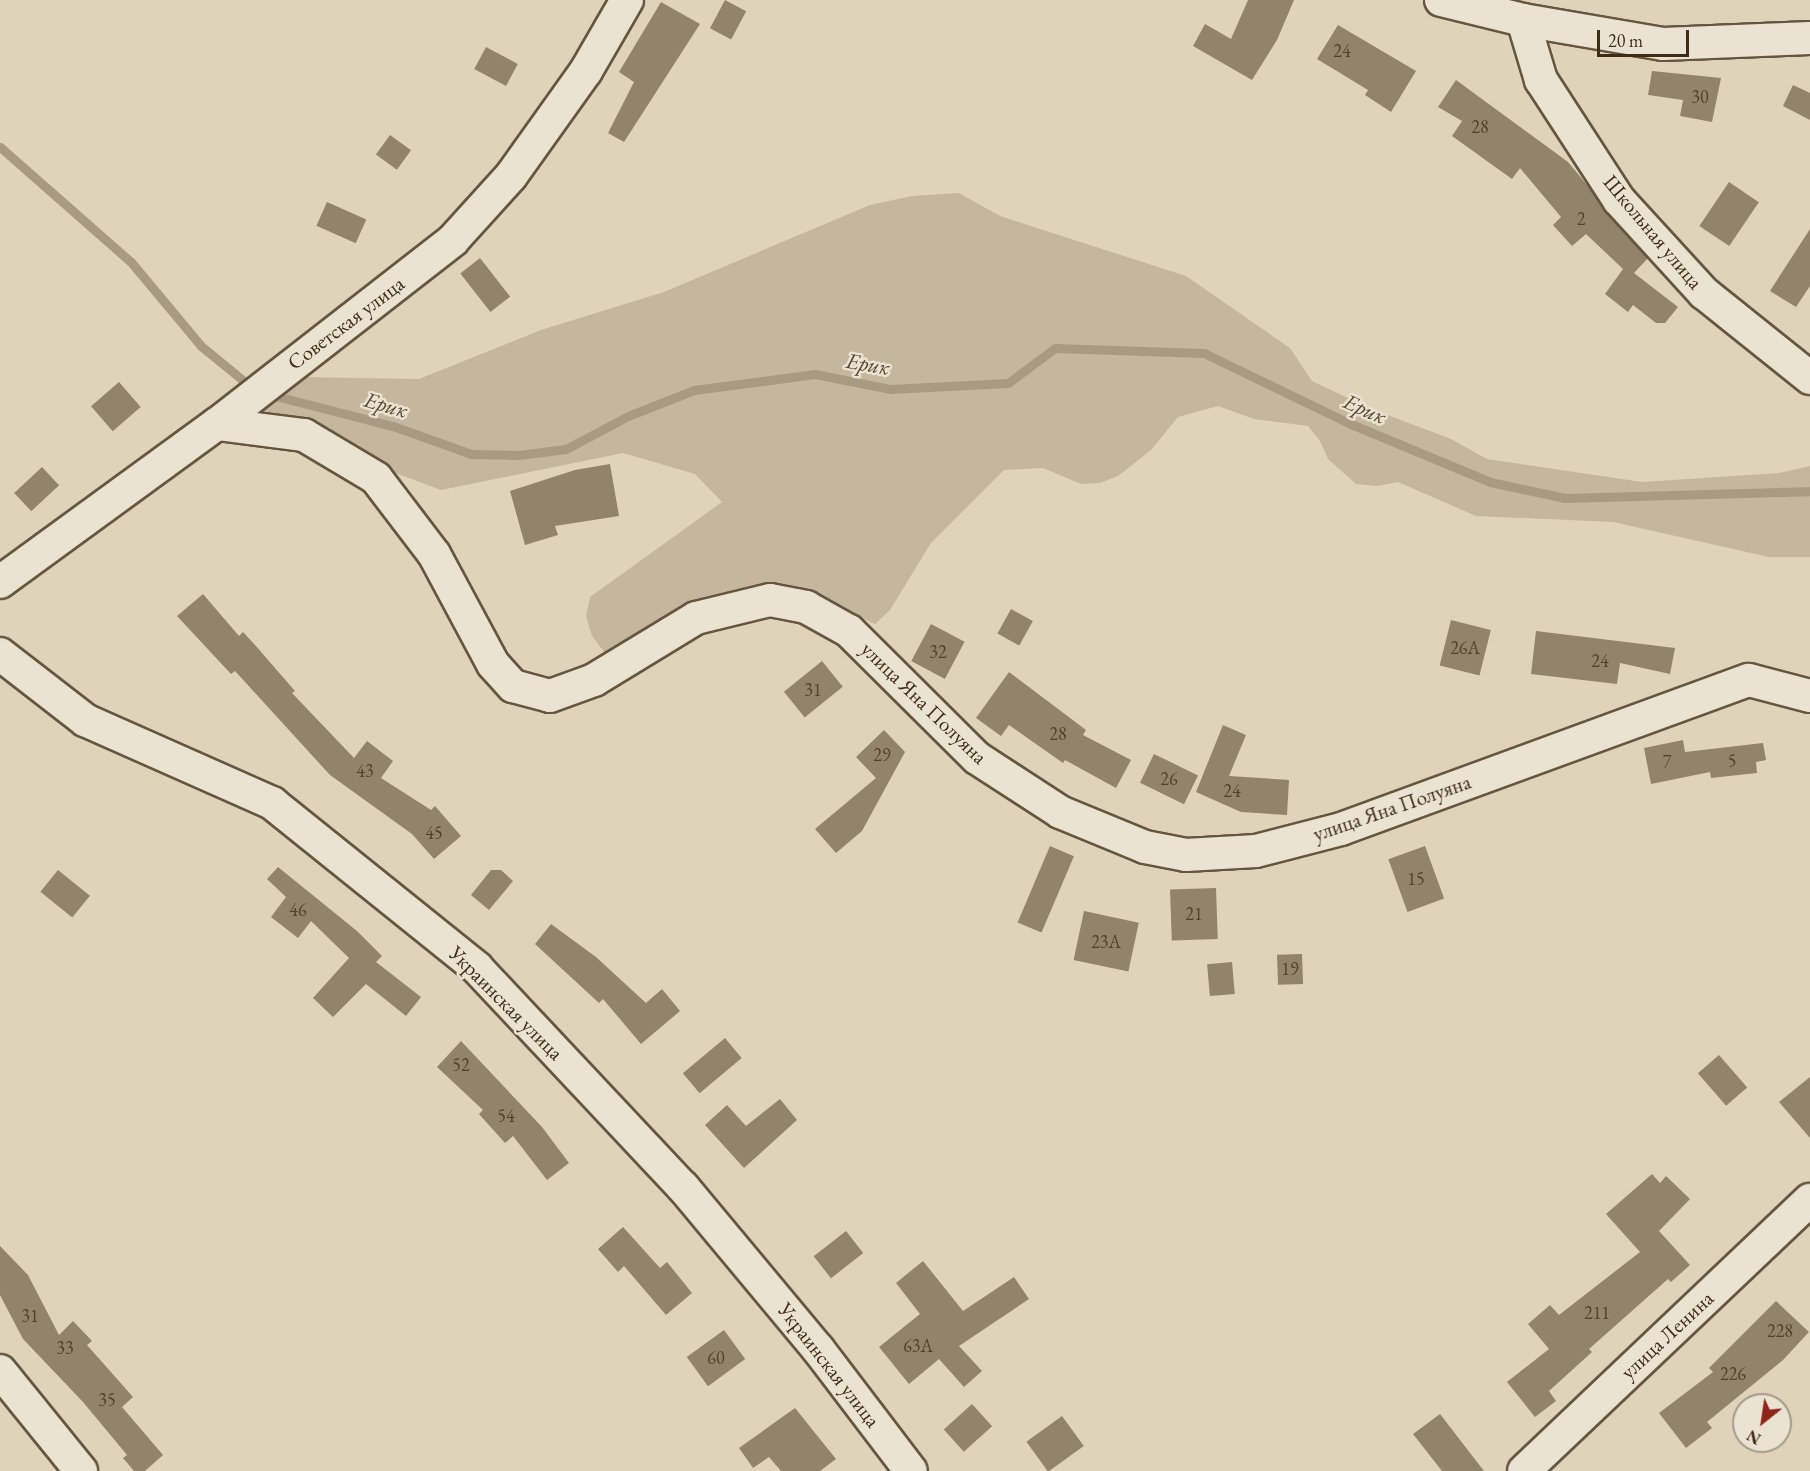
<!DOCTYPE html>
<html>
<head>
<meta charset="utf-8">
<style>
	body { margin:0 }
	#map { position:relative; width:1810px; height:1471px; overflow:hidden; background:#dfd4b9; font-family:"EB Garamond",serif }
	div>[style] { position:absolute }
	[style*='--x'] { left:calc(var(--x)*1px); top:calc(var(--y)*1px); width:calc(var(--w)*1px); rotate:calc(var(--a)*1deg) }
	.green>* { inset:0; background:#c4b79d }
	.stream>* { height:9px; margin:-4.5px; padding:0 4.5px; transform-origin:4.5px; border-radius:4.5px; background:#a89b82 }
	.building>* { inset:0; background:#92836b; transform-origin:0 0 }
	.roads { filter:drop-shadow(2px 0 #66563f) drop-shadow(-2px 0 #66563f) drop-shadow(0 2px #66563f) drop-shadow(0 -2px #66563f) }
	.minor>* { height:32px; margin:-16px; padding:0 16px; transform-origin:16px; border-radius:16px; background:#eae3d2 }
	span { translate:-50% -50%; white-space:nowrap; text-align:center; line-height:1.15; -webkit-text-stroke:5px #eae3d2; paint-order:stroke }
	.number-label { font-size:18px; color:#53422b }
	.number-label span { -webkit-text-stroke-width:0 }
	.street-label { font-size:21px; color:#3e2c16 }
	.water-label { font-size:22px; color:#584831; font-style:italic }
	.north { position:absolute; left:1732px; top:1393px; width:60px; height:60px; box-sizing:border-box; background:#eae3d2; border:2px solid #a59a87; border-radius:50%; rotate:210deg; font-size:16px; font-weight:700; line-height:24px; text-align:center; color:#3e2c16 }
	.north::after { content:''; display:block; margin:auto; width:21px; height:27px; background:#8f2418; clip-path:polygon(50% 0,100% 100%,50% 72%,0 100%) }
	.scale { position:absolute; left:1597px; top:30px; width:92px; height:27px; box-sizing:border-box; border:3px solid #3e2c16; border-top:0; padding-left:8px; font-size:18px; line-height:21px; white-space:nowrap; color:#3e2c16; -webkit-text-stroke:4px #eae3d2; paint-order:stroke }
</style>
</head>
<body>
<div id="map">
	<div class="green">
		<div style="clip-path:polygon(959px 193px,1000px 216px,1186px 276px,1290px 348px,1312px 381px,1369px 408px,1451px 439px,1487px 459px,1642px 482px,1779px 473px,1810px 466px,1810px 557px,1769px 557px,1613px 522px,1476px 516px,1398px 482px,1377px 486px,1356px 484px,1328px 459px,1320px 441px,1308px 426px,1254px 419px,1218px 406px,1178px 417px,1151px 450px,1118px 476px,1100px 483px,1081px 484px,1043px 468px,1004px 470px,931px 543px,890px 610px,875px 624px,796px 587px,775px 587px,626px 652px,605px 653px,592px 636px,586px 616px,590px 597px,722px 502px,695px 474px,623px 453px,441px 490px,385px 469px,315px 423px,243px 413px,301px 377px,419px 379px,541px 330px,664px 292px,870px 205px,912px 196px)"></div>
	</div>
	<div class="stream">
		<div style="--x:0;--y:147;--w:174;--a:41.3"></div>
		<div style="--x:131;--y:262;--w:109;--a:50.2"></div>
		<div style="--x:201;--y:346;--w:70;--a:39.2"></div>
		<div style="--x:268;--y:394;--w:129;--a:14.4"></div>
		<div style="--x:393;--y:426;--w:83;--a:19.7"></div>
		<div style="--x:471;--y:454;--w:48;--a:1.2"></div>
		<div style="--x:519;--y:455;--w:47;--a:-7.3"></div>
		<div style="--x:566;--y:449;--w:70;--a:-28"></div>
		<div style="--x:628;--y:416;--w:71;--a:-21.5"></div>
		<div style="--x:694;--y:390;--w:122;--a:-7.5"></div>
		<div style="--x:815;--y:374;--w:76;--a:11.3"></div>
		<div style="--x:890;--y:389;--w:118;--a:-2.9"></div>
		<div style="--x:1008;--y:383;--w:59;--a:-36.7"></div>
		<div style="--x:1055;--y:348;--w:149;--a:1.9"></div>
		<div style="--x:1204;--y:353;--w:163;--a:25.8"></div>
		<div style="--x:1351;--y:424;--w:151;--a:22.6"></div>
		<div style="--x:1490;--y:482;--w:77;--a:12"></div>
		<div style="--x:1565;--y:498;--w:245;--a:-1.6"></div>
	</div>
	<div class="building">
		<div style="left:725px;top:0;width:24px;height:32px;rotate:28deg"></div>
		<div style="clip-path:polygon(1248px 0,1294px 0,1277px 40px,1252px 80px,1193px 46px,1205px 24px,1231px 39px)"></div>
		<div style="clip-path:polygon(661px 2px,700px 24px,624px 142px,608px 133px,634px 82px,619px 72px)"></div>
		<div style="clip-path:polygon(1338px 25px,1416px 71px,1391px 112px,1365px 95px,1368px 90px,1317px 59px)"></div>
		<div style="left:486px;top:47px;width:36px;height:25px;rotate:28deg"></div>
		<div style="clip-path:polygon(1652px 71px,1721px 78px,1712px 122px,1680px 116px,1683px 100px,1648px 95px)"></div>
		<div style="clip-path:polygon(1456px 80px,1568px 162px,1648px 258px,1634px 273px,1678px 307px,1665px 323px,1656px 323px,1633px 305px,1628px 312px,1605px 294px,1623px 269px,1586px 234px,1572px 246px,1553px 225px,1561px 217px,1520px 168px,1512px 179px,1452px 136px,1462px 121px,1438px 107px)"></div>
		<div style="clip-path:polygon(1793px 85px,1810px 93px,1810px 120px,1783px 106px)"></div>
		<div style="left:390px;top:135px;width:26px;height:24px;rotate:36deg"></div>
		<div style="left:1729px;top:182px;width:36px;height:53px;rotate:34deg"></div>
		<div style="left:327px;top:202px;width:43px;height:26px;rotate:24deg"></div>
		<div style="clip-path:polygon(1810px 229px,1810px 286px,1796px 307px,1770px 291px)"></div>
		<div style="left:480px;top:258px;width:49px;height:25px;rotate:52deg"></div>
		<div style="left:119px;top:382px;width:33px;height:37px;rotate:49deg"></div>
		<div style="clip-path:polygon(610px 464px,619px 516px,555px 526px,558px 535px,525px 545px,510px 491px,575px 470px)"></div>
		<div style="left:42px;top:467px;width:25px;height:38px;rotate:47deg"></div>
		<div style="clip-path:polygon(203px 594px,239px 636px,243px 632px,255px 645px,295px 691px,292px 693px,354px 758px,367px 741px,393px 761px,381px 778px,431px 810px,435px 806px,461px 836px,434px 859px,412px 834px,330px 775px,235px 671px,231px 674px,177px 616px)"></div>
		<div style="left:1011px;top:609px;width:25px;height:28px;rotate:29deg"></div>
		<div style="left:1451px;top:620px;width:41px;height:47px;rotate:14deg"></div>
		<div style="left:931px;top:624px;width:38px;height:42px;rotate:28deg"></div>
		<div style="clip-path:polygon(1536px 631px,1675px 648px,1670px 674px,1620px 663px,1617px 684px,1531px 674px)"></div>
		<div style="left:822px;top:661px;width:33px;height:49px;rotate:51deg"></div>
		<div style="clip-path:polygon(1009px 672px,1086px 730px,1083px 735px,1131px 760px,1116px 788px,1065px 760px,1063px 763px,1009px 725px,1001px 736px,976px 718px)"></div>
		<div style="clip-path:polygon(1223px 725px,1246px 735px,1229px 776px,1289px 780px,1287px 815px,1241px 812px,1196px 792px)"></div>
		<div style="clip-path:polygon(884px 730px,905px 752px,862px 831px,836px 853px,815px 829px,876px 778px,856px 757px)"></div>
		<div style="clip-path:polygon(1683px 740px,1685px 752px,1763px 743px,1766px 760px,1756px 762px,1757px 773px,1711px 778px,1710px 772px,1651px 784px,1644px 748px)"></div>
		<div style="left:1154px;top:754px;width:49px;height:32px;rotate:26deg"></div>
		<div style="left:1050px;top:846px;width:26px;height:83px;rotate:23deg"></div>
		<div style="left:1425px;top:846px;width:56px;height:39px;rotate:70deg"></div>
		<div style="clip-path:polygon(278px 867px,357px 931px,382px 956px,376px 962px,421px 997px,406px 1016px,366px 984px,333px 1017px,313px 998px,349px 958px,311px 921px,298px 938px,271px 917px,286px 897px,267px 879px)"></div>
		<div style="left:58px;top:870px;width:41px;height:28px;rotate:39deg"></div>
		<div style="clip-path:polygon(491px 870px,501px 870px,513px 881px,489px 910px,471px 895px)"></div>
		<div style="left:1216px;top:888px;width:51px;height:46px;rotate:88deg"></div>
		<div style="left:1084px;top:911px;width:56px;height:50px;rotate:12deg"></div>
		<div style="clip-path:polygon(551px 924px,596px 957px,646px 1003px,662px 989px,680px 1011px,641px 1044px,603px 999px,599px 1003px,535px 944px)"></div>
		<div style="left:1302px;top:954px;width:30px;height:25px;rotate:88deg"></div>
		<div style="left:1232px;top:962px;width:32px;height:25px;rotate:85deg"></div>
		<div style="left:725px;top:1038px;width:26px;height:55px;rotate:50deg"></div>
		<div style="clip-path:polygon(461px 1041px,542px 1127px,569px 1163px,547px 1180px,513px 1136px,505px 1143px,479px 1114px,483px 1110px,437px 1067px)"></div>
		<div style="left:1719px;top:1055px;width:43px;height:28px;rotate:49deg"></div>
		<div style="clip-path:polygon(1810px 1077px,1810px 1138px,1779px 1102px)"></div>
		<div style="clip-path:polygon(780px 1099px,797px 1120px,744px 1168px,705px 1125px,727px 1105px,746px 1126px)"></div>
		<div style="clip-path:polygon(1652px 1174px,1660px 1183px,1666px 1176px,1690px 1199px,1659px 1231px,1690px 1265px,1671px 1282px,1668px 1279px,1589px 1349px,1592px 1352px,1549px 1391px,1556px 1401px,1535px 1417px,1507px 1382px,1549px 1349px,1528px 1324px,1550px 1305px,1559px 1315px,1640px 1252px,1606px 1214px)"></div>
		<div style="clip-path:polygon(623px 1227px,660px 1268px,667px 1262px,692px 1293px,666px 1315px,624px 1266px,618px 1272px,598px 1249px)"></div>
		<div style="left:846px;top:1231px;width:28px;height:41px;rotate:52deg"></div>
		<div style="clip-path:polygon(0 1246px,28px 1275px,59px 1335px,73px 1321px,92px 1341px,87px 1345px,133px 1397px,122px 1407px,163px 1455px,145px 1471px,134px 1471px,123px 1458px,127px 1455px,83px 1402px,23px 1339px,0 1295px)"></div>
		<div style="clip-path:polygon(923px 1261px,963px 1311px,1014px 1277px,1029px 1299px,959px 1346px,982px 1371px,964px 1387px,939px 1359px,909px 1384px,879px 1347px,920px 1314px,896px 1283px)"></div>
		<div style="clip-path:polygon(1776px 1301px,1809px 1332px,1783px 1360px,1707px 1422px,1712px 1428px,1686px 1448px,1659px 1413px,1713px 1372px,1709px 1368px)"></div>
		<div style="left:724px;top:1330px;width:36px;height:46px;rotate:54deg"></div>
		<div style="left:972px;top:1404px;width:30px;height:38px;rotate:48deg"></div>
		<div style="clip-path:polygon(795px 1408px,836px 1459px,820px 1471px,781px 1471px,769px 1457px,753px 1468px,739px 1448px)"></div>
		<div style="clip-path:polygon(1440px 1414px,1484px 1471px,1442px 1471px,1413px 1434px)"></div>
		<div style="left:1062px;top:1416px;width:37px;height:44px;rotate:54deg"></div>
	</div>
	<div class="roads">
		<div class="minor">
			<div style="--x:1441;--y:0;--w:84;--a:13.7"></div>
			<div style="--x:1523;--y:20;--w:142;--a:9.7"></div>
			<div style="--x:1663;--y:44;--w:147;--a:-2.3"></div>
			<div style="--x:1523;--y:20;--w:63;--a:73.3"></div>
			<div style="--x:1541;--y:80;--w:143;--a:57"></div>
			<div style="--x:1619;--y:200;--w:126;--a:47.6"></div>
			<div style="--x:1704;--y:293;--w:136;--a:38.7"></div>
			<div style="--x:217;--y:424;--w:88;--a:7.2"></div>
			<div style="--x:304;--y:435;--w:84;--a:30.8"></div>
			<div style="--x:376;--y:478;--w:96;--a:52.7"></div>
			<div style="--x:434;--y:554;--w:125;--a:61.8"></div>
			<div style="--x:493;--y:664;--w:30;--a:48"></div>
			<div style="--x:513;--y:686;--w:38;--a:15"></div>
			<div style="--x:550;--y:696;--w:47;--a:-20"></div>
			<div style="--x:594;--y:680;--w:119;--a:-31.3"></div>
			<div style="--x:696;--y:618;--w:76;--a:-13.7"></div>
			<div style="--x:770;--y:600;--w:37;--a:11"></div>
			<div style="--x:806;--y:607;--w:49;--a:29.2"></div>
			<div style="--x:849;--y:631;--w:180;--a:44.8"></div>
			<div style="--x:977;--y:758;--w:99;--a:33"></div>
			<div style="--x:1060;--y:812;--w:92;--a:22.4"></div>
			<div style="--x:1145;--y:847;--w:42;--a:11"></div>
			<div style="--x:1186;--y:855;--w:70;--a:-3.3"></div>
			<div style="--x:1256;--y:851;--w:88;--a:-14.5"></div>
			<div style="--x:1341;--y:829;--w:434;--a:-20.1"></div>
			<div style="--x:1749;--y:680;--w:63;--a:14.7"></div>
			<div style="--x:0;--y:582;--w:268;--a:-36.1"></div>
			<div style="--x:217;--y:424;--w:299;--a:-37.9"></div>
			<div style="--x:453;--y:240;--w:86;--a:-47.8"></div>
			<div style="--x:511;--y:176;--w:129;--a:-54.5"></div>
			<div style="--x:586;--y:71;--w:82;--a:-60"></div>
			<div style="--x:0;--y:654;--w:108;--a:37.8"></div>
			<div style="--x:85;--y:720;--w:205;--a:23.9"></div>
			<div style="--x:272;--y:803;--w:263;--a:38.8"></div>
			<div style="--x:477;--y:968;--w:301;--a:46.8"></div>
			<div style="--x:683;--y:1187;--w:211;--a:50.2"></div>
			<div style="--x:818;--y:1349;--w:153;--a:52.7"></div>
			<div style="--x:0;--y:1371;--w:129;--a:51"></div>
			<div style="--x:1524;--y:1471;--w:394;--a:-43.5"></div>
		</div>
	</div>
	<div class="number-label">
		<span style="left:1342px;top:51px">24</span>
		<span style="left:1700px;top:97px">30</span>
		<span style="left:1480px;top:127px">28</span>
		<span style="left:1581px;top:219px">2</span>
		<span style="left:1465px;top:648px">26А</span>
		<span style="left:938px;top:652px">32</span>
		<span style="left:1600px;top:661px">24</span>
		<span style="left:813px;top:690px">31</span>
		<span style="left:1058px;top:734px">28</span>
		<span style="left:882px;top:755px">29</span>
		<span style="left:1732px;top:761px">5</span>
		<span style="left:1667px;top:762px">7</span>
		<span style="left:365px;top:771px">43</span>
		<span style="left:1169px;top:779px">26</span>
		<span style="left:1232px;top:791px">24</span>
		<span style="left:434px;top:833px">45</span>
		<span style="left:1416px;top:879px">15</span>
		<span style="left:298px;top:910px">46</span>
		<span style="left:1194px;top:914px">21</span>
		<span style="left:1106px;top:942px">23А</span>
		<span style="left:1290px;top:969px">19</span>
		<span style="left:461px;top:1065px">52</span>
		<span style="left:506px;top:1116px">54</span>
		<span style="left:1597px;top:1313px">211</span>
		<span style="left:30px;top:1316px">31</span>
		<span style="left:1780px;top:1331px">228</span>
		<span style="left:918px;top:1346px">63А</span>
		<span style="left:65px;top:1348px">33</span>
		<span style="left:716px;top:1358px">60</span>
		<span style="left:1733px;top:1374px">226</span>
		<span style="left:107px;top:1400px">35</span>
	</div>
	<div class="street-label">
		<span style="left:1653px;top:232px;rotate:50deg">Школьная улица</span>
		<span style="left:346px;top:323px;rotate:-37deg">Советская улица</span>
		<span style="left:924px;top:703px;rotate:44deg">улица Яна Полуяна</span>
		<span style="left:1392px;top:808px;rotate:-19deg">улица Яна Полуяна</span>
		<span style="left:506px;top:1003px;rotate:45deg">Украинская улица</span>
		<span style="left:1667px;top:1335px;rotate:-43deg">улица Ленина</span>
		<span style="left:829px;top:1365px;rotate:52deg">Украинская улица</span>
	</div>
	<div class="water-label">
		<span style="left:868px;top:364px;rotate:10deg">Ерик</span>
		<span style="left:386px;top:405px;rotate:16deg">Ерик</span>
		<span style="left:1365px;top:409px;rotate:24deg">Ерик</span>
	</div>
	<div class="north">N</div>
	<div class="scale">20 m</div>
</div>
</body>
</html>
